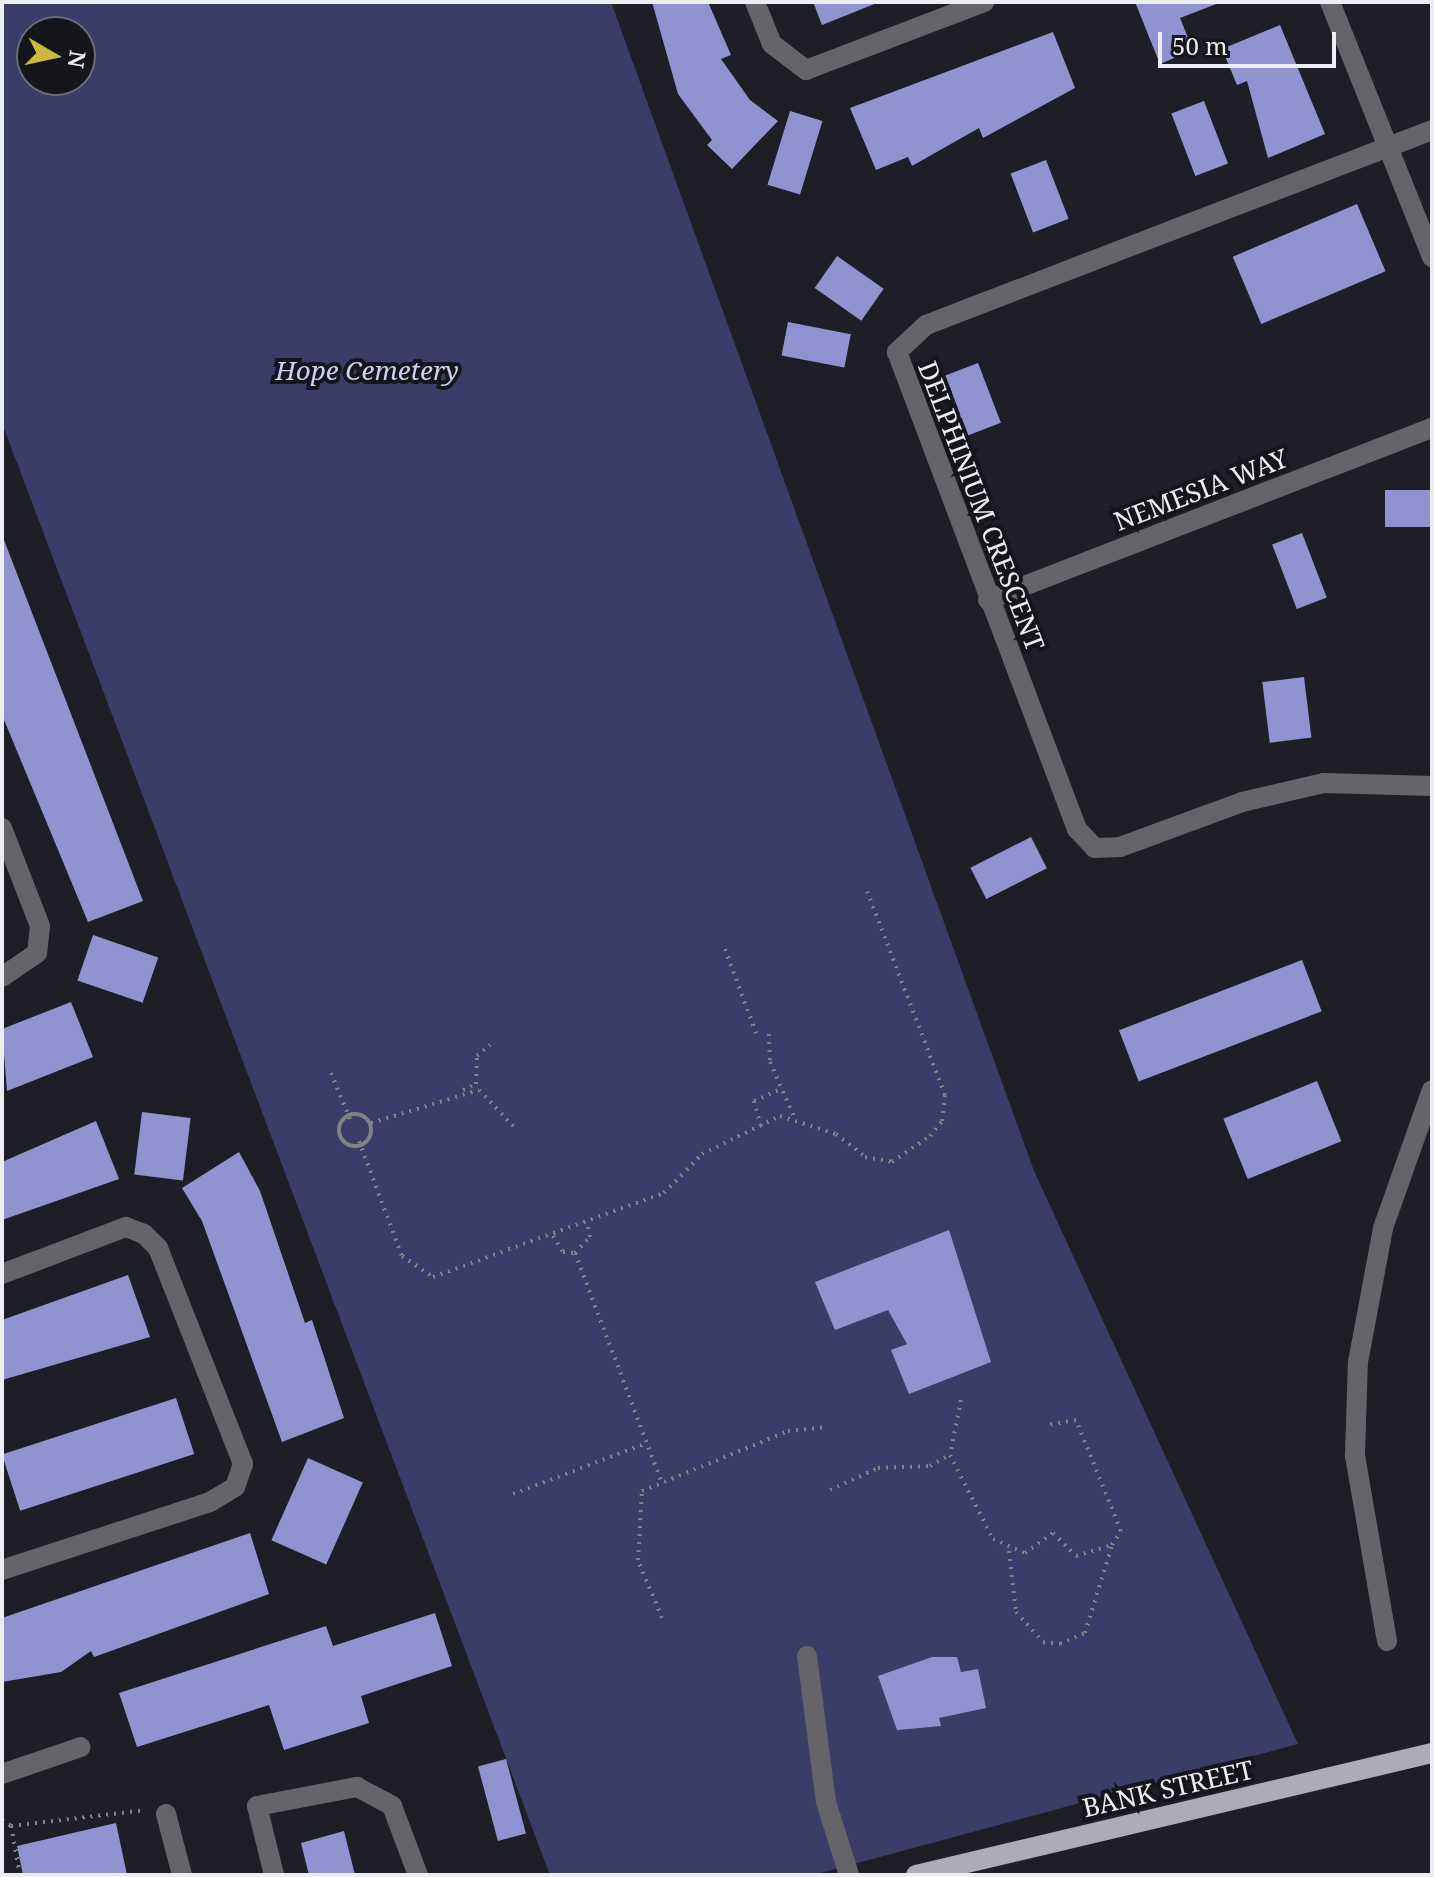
<!DOCTYPE html>
<html>
<head>
<meta charset="utf-8">
<style>
	body { margin:0 }
	#map { position:relative; width:1434px; height:1877px; overflow:hidden; background:#1e1f26; font-family:"Noto Serif",serif }
	div>[style] { position:absolute }
	[style*='--x'] { left:calc(var(--x)*1px); top:calc(var(--y)*1px); width:calc(var(--w)*1px); rotate:calc(var(--a)*1deg) }
	.green>* { inset:0; background:#3c3c69 }
	.building>* { inset:0; background:#9193d1; transform-origin:0 0 }
	.path>* { height:4px; margin-top:-2px; transform-origin:0; background:repeating-linear-gradient(90deg,#828389 0 2px,transparent 0 8px) }
	.path>.ring { margin:-2px; padding:0; box-sizing:content-box; background:none; border:4px solid #828389; border-radius:50% }
	.minor>* { height:20px; margin:-10px; padding:0 10px; transform-origin:10px; border-radius:10px; background:#656569 }
	.major>* { height:20px; margin:-10px; padding:0 10px; transform-origin:10px; border-radius:10px; background:#abacb4 }
	span { translate:-50% -50%; white-space:nowrap; text-align:center; line-height:1.15; -webkit-text-stroke:8px #15161c; paint-order:stroke }
	.park-label { font-size:26px; color:#cdcff2; font-style:italic }
	.street-label { font-size:26px; color:#ecedf2 }
	.frame { position:absolute; inset:0; border:4px solid #ecedf2; pointer-events:none }
	.north { position:absolute; left:16px; top:16px; width:80px; height:80px; box-sizing:border-box; background:#15161c; border:2px solid #6b6c72; border-radius:50%; rotate:99deg; font-size:22px; font-weight:700; line-height:32px; text-align:center; color:#ecedf2 }
	.north::after { content:''; display:block; margin:auto; width:28px; height:36px; background:#caba39; clip-path:polygon(50% 0,100% 100%,50% 72%,0 100%) }
	.scale { position:absolute; left:1158px; top:32px; width:178px; height:36px; box-sizing:border-box; border:4px solid #ecedf2; border-top:0; padding-left:10px; font-size:24px; line-height:28px; white-space:nowrap; color:#ecedf2; -webkit-text-stroke:6px #15161c; paint-order:stroke }
</style>
</head>
<body>
<div id="map">
	<div class="green">
		<div style="clip-path:polygon(evenodd,2px 2px,611px 2px,1034px 1171px,1298px 1744px,813px 1875px,550px 1875px,2px 423px,2px 2px,32px 32px,80px 32px,80px 80px,32px 80px,32px 32px)"></div>
	</div>
	<div class="building">
		<div style="clip-path:polygon(652px 2px,708px 2px,731px 55px,721px 59px,750px 100px,778px 121px,732px 169px,707px 145px,712px 140px,678px 94px)"></div>
		<div style="clip-path:polygon(813px 2px,876px 2px,877px 3px,822px 25px)"></div>
		<div style="clip-path:polygon(1135px 2px,1219px 2px,1219px 3px,1180px 18px,1193px 50px,1160px 64px)"></div>
		<div style="clip-path:polygon(1280px 25px,1325px 134px,1268px 158px,1247px 81px,1237px 85px,1222px 49px)"></div>
		<div style="clip-path:polygon(1053px 32px,1075px 88px,983px 138px,979px 128px,912px 166px,908px 157px,876px 170px,850px 108px)"></div>
		<div style="left:1204px;top:101px;width:67px;height:35px;rotate:69deg"></div>
		<div style="left:790px;top:111px;width:34px;height:77px;rotate:17deg"></div>
		<div style="left:1046px;top:160px;width:63px;height:38px;rotate:69deg"></div>
		<div style="left:1357px;top:204px;width:73px;height:135px;rotate:67deg"></div>
		<div style="left:837px;top:256px;width:57px;height:39px;rotate:35deg"></div>
		<div style="left:788px;top:322px;width:64px;height:34px;rotate:11deg"></div>
		<div style="left:978px;top:363px;width:64px;height:37px;rotate:69deg"></div>
		<div style="left:1432px;top:490px;width:37px;height:47px;rotate:90deg"></div>
		<div style="left:1302px;top:533px;width:69px;height:32px;rotate:69deg"></div>
		<div style="clip-path:polygon(4px 540px,143px 901px,88px 922px,2px 715px)"></div>
		<div style="left:1304px;top:677px;width:61px;height:42px;rotate:83deg"></div>
		<div style="left:1031px;top:837px;width:35px;height:68px;rotate:63deg"></div>
		<div style="left:93px;top:935px;width:69px;height:48px;rotate:19deg"></div>
		<div style="left:1302px;top:960px;width:55px;height:196px;rotate:69deg"></div>
		<div style="clip-path:polygon(71px 1002px,93px 1057px,7px 1091px,2px 1029px)"></div>
		<div style="left:1317px;top:1081px;width:65px;height:101px;rotate:68deg"></div>
		<div style="left:142px;top:1112px;width:49px;height:63px;rotate:7deg"></div>
		<div style="clip-path:polygon(96px 1121px,119px 1179px,2px 1220px,2px 1162px)"></div>
		<div style="clip-path:polygon(239px 1152px,260px 1191px,305px 1323px,312px 1320px,344px 1418px,282px 1442px,202px 1221px,182px 1188px)"></div>
		<div style="clip-path:polygon(949px 1230px,991px 1362px,909px 1394px,891px 1350px,907px 1344px,888px 1310px,835px 1330px,815px 1282px)"></div>
		<div style="clip-path:polygon(128px 1275px,150px 1337px,2px 1380px,2px 1320px)"></div>
		<div style="left:176px;top:1398px;width:59px;height:183px;rotate:72deg"></div>
		<div style="left:308px;top:1458px;width:60px;height:90px;rotate:24deg"></div>
		<div style="clip-path:polygon(250px 1533px,269px 1594px,94px 1657px,91px 1651px,61px 1672px,2px 1682px,2px 1618px)"></div>
		<div style="clip-path:polygon(435px 1613px,452px 1666px,361px 1696px,369px 1723px,284px 1750px,269px 1705px,137px 1747px,119px 1693px,326px 1626px,333px 1646px)"></div>
		<div style="clip-path:polygon(932px 1657px,957px 1657px,961px 1672px,978px 1669px,986px 1708px,939px 1718px,941px 1726px,897px 1730px,878px 1676px)"></div>
		<div style="left:506px;top:1759px;width:77px;height:29px;rotate:75deg"></div>
		<div style="clip-path:polygon(116px 1823px,127px 1875px,23px 1875px,17px 1846px)"></div>
		<div style="clip-path:polygon(344px 1831px,355px 1875px,309px 1875px,301px 1843px)"></div>
	</div>
	<div class="path">
		<div style="--x:725;--y:949;--w:90;--a:69.7"></div>
		<div style="--x:769;--y:1034;--w:28;--a:88"></div>
		<div style="--x:770;--y:1062;--w:62;--a:66.3"></div>
		<div style="--x:331;--y:1073;--w:50;--a:67.6"></div>
		<div style="--x:463;--y:1090;--w:14;--a:-25"></div>
		<div style="--x:476;--y:1084;--w:28;--a:-88"></div>
		<div style="--x:477;--y:1056;--w:17;--a:-40"></div>
		<div class="ring" style="left:339px;top:1114px;width:28px;height:28px"></div>
		<div style="--x:371;--y:1123;--w:113;--a:-17"></div>
		<div style="--x:479;--y:1090;--w:54;--a:46.5"></div>
		<div style="--x:761;--y:1126;--w:26;--a:-106"></div>
		<div style="--x:754;--y:1101;--w:30;--a:-24"></div>
		<div style="--x:359;--y:1141;--w:123;--a:69.5"></div>
		<div style="--x:402;--y:1256;--w:37;--a:34"></div>
		<div style="--x:433;--y:1277;--w:246;--a:-20"></div>
		<div style="--x:664;--y:1193;--w:54;--a:-45.7"></div>
		<div style="--x:702;--y:1154;--w:87;--a:-26"></div>
		<div style="--x:780;--y:1116;--w:59;--a:17.8"></div>
		<div style="--x:836;--y:1134;--w:37;--a:38"></div>
		<div style="--x:865;--y:1157;--w:27;--a:10"></div>
		<div style="--x:892;--y:1162;--w:46;--a:-34.4"></div>
		<div style="--x:930;--y:1136;--w:19;--a:-51"></div>
		<div style="--x:942;--y:1121;--w:26;--a:-83"></div>
		<div style="--x:945;--y:1095;--w:222;--a:-110.9"></div>
		<div style="--x:553;--y:1236;--w:19;--a:58"></div>
		<div style="--x:563;--y:1252;--w:12;--a:5"></div>
		<div style="--x:575;--y:1253;--w:22;--a:-47"></div>
		<div style="--x:590;--y:1237;--w:15;--a:-101"></div>
		<div style="--x:575;--y:1253;--w:243;--a:69.3"></div>
		<div style="--x:961;--y:1400;--w:56;--a:101.3"></div>
		<div style="--x:950;--y:1455;--w:94;--a:62.9"></div>
		<div style="--x:993;--y:1539;--w:35;--a:24"></div>
		<div style="--x:1025;--y:1553;--w:34;--a:-36"></div>
		<div style="--x:1053;--y:1533;--w:33;--a:45"></div>
		<div style="--x:1076;--y:1556;--w:38;--a:-17"></div>
		<div style="--x:1112;--y:1545;--w:17;--a:-57"></div>
		<div style="--x:1121;--y:1531;--w:120;--a:-112.1"></div>
		<div style="--x:1076;--y:1420;--w:27;--a:170"></div>
		<div style="--x:830;--y:1490;--w:53;--a:-24.6"></div>
		<div style="--x:878;--y:1468;--w:52;--a:-2.2"></div>
		<div style="--x:930;--y:1466;--w:23;--a:-29"></div>
		<div style="--x:513;--y:1494;--w:143;--a:-20.8"></div>
		<div style="--x:1009;--y:1551;--w:61;--a:83.5"></div>
		<div style="--x:1016;--y:1612;--w:40;--a:48"></div>
		<div style="--x:1043;--y:1642;--w:17;--a:7"></div>
		<div style="--x:1060;--y:1644;--w:27;--a:-24"></div>
		<div style="--x:1085;--y:1633;--w:92;--a:-72.9"></div>
		<div style="--x:662;--y:1618;--w:63;--a:-112.5"></div>
		<div style="--x:638;--y:1560;--w:69;--a:-86.7"></div>
		<div style="--x:642;--y:1491;--w:158;--a:-22.3"></div>
		<div style="--x:788;--y:1431;--w:40;--a:-5.7"></div>
		<div style="--x:2;--y:1820;--w:11;--a:34"></div>
		<div style="--x:11;--y:1826;--w:50;--a:79.6"></div>
		<div style="--x:11;--y:1826;--w:136;--a:-6.8"></div>
	</div>
	<div class="minor">
		<div style="--x:755;--y:2;--w:45;--a:68"></div>
		<div style="--x:772;--y:44;--w:43;--a:37.4"></div>
		<div style="--x:806;--y:70;--w:191;--a:-20.9"></div>
		<div style="--x:1330;--y:2;--w:275;--a:68.2"></div>
		<div style="--x:1432;--y:130;--w:542;--a:158.92"></div>
		<div style="--x:926;--y:325;--w:40;--a:137"></div>
		<div style="--x:897;--y:352;--w:510;--a:69.33"></div>
		<div style="--x:1077;--y:829;--w:26;--a:47"></div>
		<div style="--x:1095;--y:848;--w:25;--a:-2"></div>
		<div style="--x:1120;--y:847;--w:130;--a:-20.2"></div>
		<div style="--x:1242;--y:802;--w:84;--a:-13"></div>
		<div style="--x:1324;--y:783;--w:108;--a:1.6"></div>
		<div style="--x:988;--y:600;--w:476;--a:-21.2"></div>
		<div style="--x:2;--y:828;--w:105;--a:68.8"></div>
		<div style="--x:40;--y:926;--w:27;--a:96"></div>
		<div style="--x:37;--y:953;--w:42;--a:145.6"></div>
		<div style="--x:2;--y:1274;--w:133;--a:-20.8"></div>
		<div style="--x:126;--y:1227;--w:19;--a:21"></div>
		<div style="--x:144;--y:1234;--w:20;--a:45"></div>
		<div style="--x:158;--y:1248;--w:232;--a:68.5"></div>
		<div style="--x:243;--y:1464;--w:24;--a:109"></div>
		<div style="--x:235;--y:1487;--w:29;--a:149"></div>
		<div style="--x:210;--y:1502;--w:219;--a:161.9"></div>
		<div style="--x:1387;--y:1641;--w:189;--a:-99.8"></div>
		<div style="--x:1355;--y:1455;--w:93;--a:-88.2"></div>
		<div style="--x:1358;--y:1362;--w:136;--a:-79.4"></div>
		<div style="--x:1383;--y:1228;--w:146;--a:-70.5"></div>
		<div style="--x:807;--y:1656;--w:147;--a:82.6"></div>
		<div style="--x:826;--y:1802;--w:77;--a:72.5"></div>
		<div style="--x:2;--y:1774;--w:83;--a:-18.9"></div>
		<div style="--x:166;--y:1814;--w:63;--a:75.3"></div>
		<div style="--x:274;--y:1875;--w:71;--a:-103.8"></div>
		<div style="--x:257;--y:1806;--w:102;--a:-10.8"></div>
		<div style="--x:357;--y:1787;--w:40;--a:28"></div>
		<div style="--x:392;--y:1806;--w:74;--a:69.4"></div>
	</div>
	<div class="major">
		<div style="--x:916;--y:1875;--w:530;--a:-13.3"></div>
	</div>
	<div class="park-label">
		<span style="left:367px;top:371px">Hope Cemetery</span>
	</div>
	<div class="street-label">
		<span style="left:1201px;top:490px;rotate:-21deg">NEMESIA WAY</span>
		<span style="left:981px;top:506px;rotate:69deg">DELPHINIUM CRESCENT</span>
		<span style="left:1168px;top:1789px;rotate:-13deg">BANK STREET</span>
	</div>
	<div class="frame"></div>
	<div class="north">N</div>
	<div class="scale">50 m</div>
</div>
</body>
</html>
